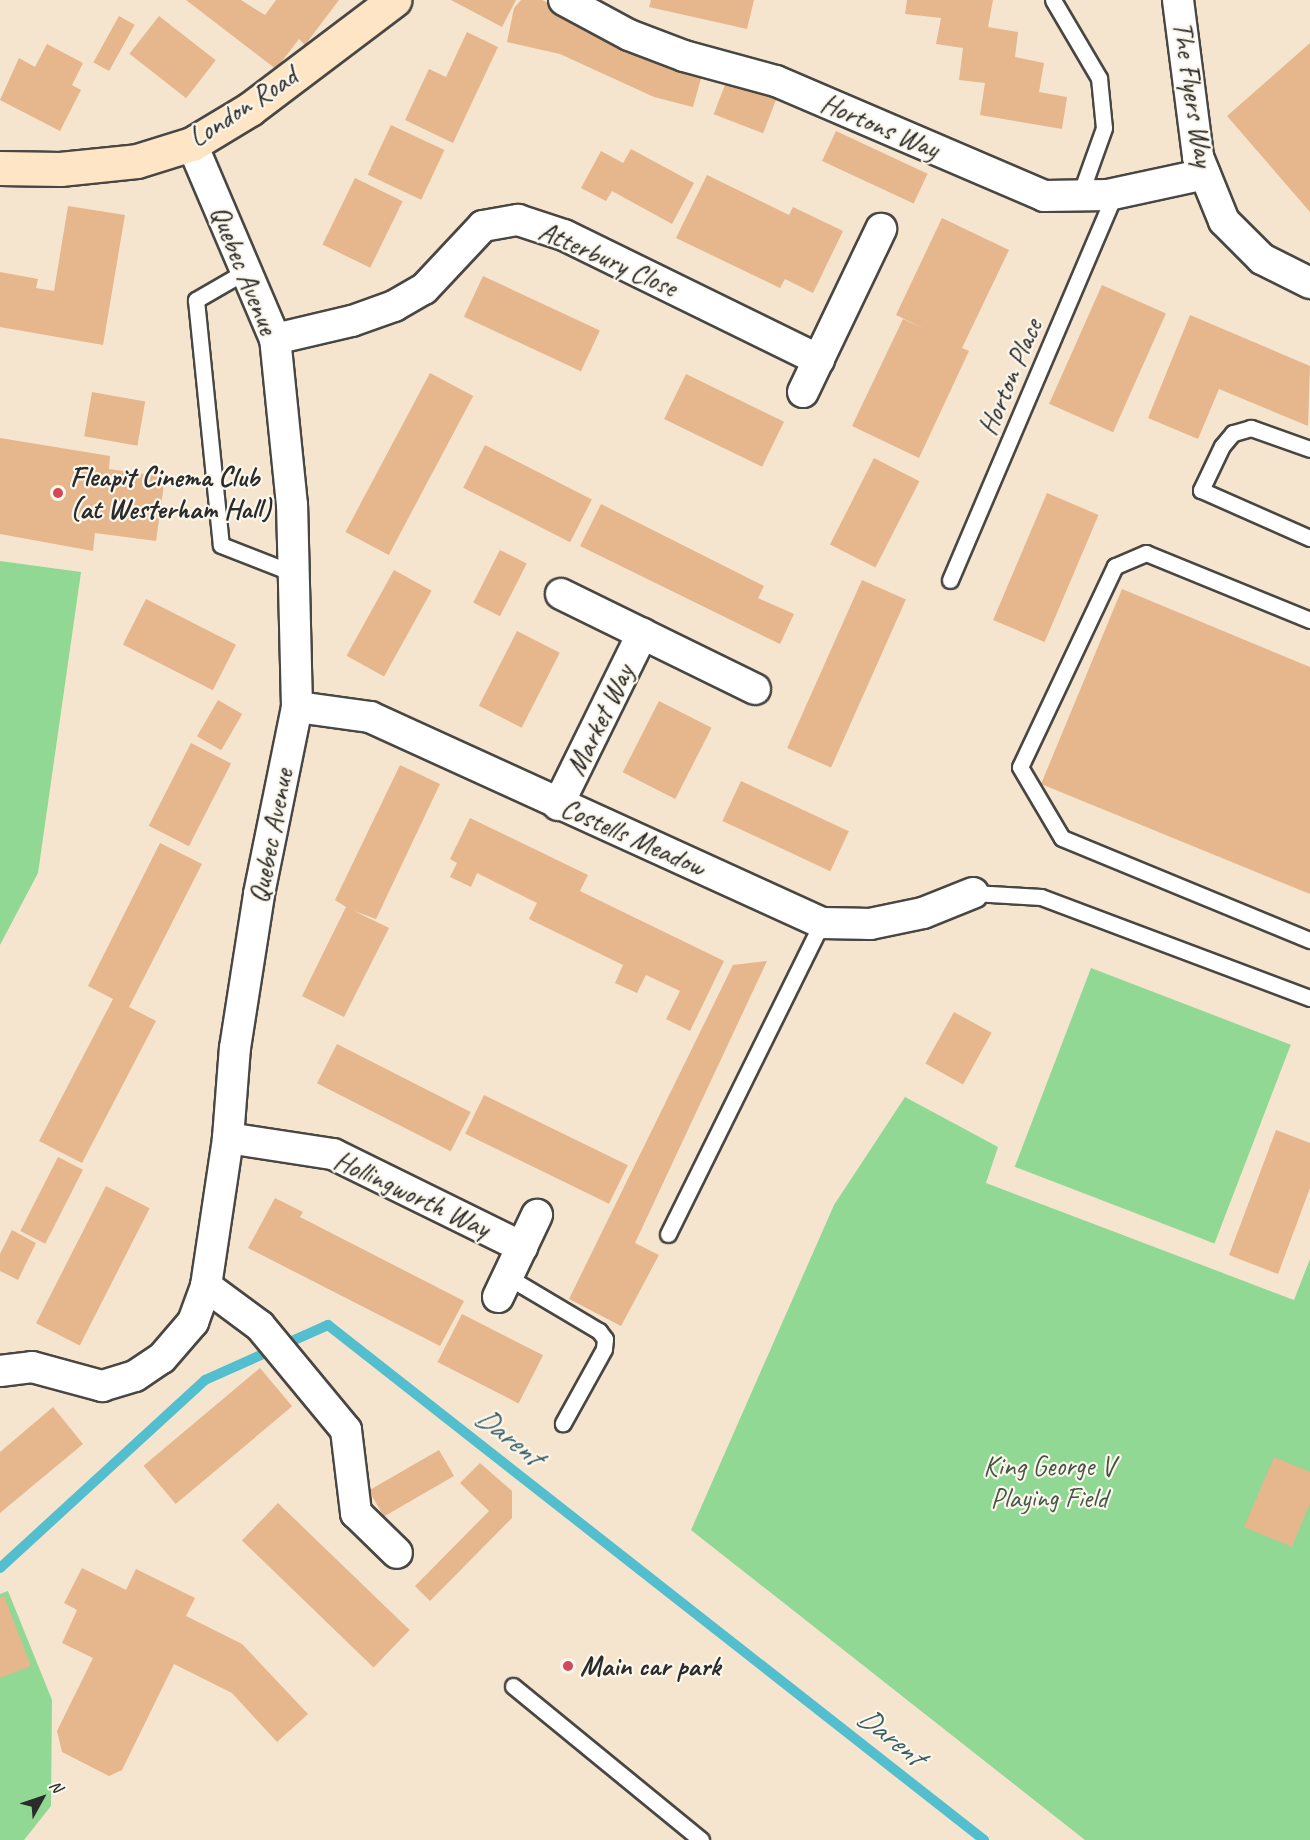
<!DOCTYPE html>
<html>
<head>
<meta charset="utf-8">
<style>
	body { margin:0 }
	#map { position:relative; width:1310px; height:1840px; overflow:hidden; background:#f6e5ce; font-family:Caveat,sans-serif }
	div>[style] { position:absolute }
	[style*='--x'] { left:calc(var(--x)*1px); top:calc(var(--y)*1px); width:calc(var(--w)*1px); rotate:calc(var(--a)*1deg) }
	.green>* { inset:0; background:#90d893; transform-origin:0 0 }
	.stream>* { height:10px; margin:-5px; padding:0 5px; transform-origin:5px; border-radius:5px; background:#53bece }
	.building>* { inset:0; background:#e6b68d; transform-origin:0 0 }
	.roads { filter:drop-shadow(2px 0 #494743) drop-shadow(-2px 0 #494743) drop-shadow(0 2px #494743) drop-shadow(0 -2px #494743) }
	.lane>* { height:15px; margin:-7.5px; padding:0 7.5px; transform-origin:7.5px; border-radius:7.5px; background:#fff }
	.street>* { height:30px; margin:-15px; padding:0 15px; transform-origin:15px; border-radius:15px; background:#fff }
	.secondary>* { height:33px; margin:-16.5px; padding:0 16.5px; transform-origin:16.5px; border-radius:16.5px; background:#fde5c5 }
	.dots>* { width:16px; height:16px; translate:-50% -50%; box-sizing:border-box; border:3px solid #fbf7ec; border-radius:50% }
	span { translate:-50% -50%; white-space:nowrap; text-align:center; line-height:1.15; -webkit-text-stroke:4.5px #fbf7ec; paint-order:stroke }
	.street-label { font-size:28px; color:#2b2b2b }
	.poi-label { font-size:28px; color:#2b2b2b; font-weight:700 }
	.left { translate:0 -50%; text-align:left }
	.park-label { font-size:28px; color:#445645 }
	.water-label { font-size:30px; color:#395e64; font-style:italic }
	.north { position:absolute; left:12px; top:1768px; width:60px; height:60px; -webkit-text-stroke:4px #fbf7ec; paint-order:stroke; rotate:50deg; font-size:16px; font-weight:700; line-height:24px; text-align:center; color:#2b2b2b }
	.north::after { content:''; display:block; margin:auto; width:21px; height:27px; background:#2b2b2b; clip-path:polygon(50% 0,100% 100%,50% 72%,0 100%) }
</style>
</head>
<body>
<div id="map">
	<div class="green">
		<div style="clip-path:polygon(0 561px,81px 572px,38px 873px,0 945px)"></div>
		<div style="left:1091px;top:968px;width:214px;height:213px;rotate:21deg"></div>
		<div style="clip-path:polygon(905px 1097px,998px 1147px,986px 1183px,1294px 1300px,1310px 1259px,1310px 1840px,1085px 1840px,691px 1530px,834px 1205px)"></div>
		<div style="clip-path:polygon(8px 1591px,52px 1700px,51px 1806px,24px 1840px,0 1840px,0 1594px)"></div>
	</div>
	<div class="stream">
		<div style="--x:0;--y:1568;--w:278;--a:-42.5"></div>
		<div style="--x:205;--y:1380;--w:135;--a:-24.1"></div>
		<div style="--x:328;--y:1325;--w:834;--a:38.13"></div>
	</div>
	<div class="building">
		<div style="clip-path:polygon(186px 0,241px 0,265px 15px,276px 0,339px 0,305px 45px,299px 39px,276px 69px)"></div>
		<div style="clip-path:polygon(451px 0,516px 0,502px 27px)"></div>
		<div style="clip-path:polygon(521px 0,542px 0,670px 58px,704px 68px,693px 107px,654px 97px,560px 54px,507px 42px,514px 8px)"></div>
		<div style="clip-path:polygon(651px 0,754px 0,747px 29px,649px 7px)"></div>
		<div style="clip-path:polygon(907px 0,993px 0,988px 27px,1018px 32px,1015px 57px,1044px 63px,1039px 92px,1067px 97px,1062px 129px,980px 115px,985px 83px,959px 80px,963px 48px,936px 44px,941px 18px,905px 14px)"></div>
		<div style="left:119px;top:16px;width:18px;height:53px;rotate:29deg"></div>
		<div style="left:159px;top:16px;width:72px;height:48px;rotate:38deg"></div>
		<div style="clip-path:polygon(467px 32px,498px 47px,453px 143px,405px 120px,429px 69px,446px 77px)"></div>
		<div style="clip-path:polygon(1310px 43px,1310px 212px,1227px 116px)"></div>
		<div style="clip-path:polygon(47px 44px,83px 63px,72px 85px,81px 90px,60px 131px,0 100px,19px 58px,35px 67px)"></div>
		<div style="left:728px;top:77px;width:53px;height:40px;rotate:21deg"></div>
		<div style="left:391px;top:125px;width:59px;height:55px;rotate:25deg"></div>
		<div style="left:836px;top:131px;width:101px;height:33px;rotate:25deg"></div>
		<div style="clip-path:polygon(631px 149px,694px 183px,672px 224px,612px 191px,606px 201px,581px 188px,601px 151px,623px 163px)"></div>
		<div style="clip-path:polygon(707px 175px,789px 215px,793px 207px,843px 231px,813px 293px,785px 279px,780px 288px,676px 238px)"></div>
		<div style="left:355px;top:178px;width:53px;height:74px;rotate:26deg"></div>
		<div style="clip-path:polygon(68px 206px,125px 215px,103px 345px,0 327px,0 272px,38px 279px,36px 288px,54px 291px)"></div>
		<div style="clip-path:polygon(942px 218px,1009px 250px,962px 348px,969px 351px,919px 458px,852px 426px,903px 319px,925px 329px,896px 315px)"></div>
		<div style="left:483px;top:276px;width:129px;height:45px;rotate:25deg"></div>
		<div style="left:1102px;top:285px;width:70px;height:130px;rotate:24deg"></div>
		<div style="clip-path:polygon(1190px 315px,1310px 366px,1308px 426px,1219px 389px,1198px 439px,1148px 418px)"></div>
		<div style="left:430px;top:373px;width:49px;height:180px;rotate:28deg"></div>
		<div style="left:686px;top:374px;width:109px;height:50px;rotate:26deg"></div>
		<div style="left:92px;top:392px;width:54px;height:45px;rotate:10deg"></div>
		<div style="clip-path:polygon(0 438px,110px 456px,109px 469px,165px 477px,156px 541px,95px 533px,93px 551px,0 534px)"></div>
		<div style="left:485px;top:445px;width:120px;height:48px;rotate:27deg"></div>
		<div style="left:874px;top:458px;width:51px;height:97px;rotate:27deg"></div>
		<div style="left:1047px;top:493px;width:56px;height:138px;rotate:23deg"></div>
		<div style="clip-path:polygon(601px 504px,764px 586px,758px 598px,794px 614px,780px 644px,580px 546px)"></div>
		<div style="left:500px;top:550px;width:30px;height:59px;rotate:27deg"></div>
		<div style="left:394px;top:570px;width:43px;height:98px;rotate:29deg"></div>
		<div style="left:862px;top:580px;width:48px;height:184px;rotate:24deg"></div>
		<div style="clip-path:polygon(1122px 589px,1310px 667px,1310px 894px,1041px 784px)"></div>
		<div style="left:146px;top:599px;width:101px;height:51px;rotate:27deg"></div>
		<div style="left:517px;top:631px;width:48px;height:84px;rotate:27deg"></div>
		<div style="left:218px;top:700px;width:28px;height:42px;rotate:30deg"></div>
		<div style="left:659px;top:701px;width:59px;height:80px;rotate:27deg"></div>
		<div style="left:191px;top:743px;width:45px;height:93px;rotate:27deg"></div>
		<div style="clip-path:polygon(400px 765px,440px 784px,376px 919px,354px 911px,389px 928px,344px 1017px,302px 996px,346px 907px,335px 900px)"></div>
		<div style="left:741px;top:781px;width:119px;height:44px;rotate:25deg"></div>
		<div style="clip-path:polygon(470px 818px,588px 875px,580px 891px,724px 961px,690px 1031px,666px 1019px,680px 991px,646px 975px,637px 993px,615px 983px,623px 965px,529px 919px,537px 903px,477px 873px,471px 887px,450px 877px,457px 863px,450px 859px)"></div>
		<div style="clip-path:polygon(160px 843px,202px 864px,129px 1007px,156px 1021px,82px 1163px,39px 1141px,113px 999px,88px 986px)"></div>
		<div style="clip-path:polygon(767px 961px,635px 1243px,659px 1255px,621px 1326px,569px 1299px,733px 965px)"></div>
		<div style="left:954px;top:1012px;width:43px;height:59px;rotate:29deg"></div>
		<div style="left:337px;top:1044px;width:150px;height:44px;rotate:27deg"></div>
		<div style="left:484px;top:1095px;width:160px;height:43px;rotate:26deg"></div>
		<div style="clip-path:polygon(1276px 1130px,1310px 1143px,1310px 1188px,1278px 1274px,1229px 1255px)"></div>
		<div style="left:58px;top:1157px;width:28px;height:83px;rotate:27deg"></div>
		<div style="left:106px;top:1186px;width:49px;height:154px;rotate:27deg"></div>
		<div style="clip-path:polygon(275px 1198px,303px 1212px,300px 1217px,464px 1301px,440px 1346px,248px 1248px)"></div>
		<div style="clip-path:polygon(12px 1230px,36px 1243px,18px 1280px,0 1271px,0 1254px)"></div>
		<div style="left:462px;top:1314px;width:91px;height:54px;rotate:27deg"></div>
		<div style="left:260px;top:1368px;width:50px;height:152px;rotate:50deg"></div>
		<div style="clip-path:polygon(53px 1407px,83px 1444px,0 1513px,0 1452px)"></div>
		<div style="left:439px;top:1450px;width:30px;height:81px;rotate:60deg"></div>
		<div style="clip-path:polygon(1274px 1457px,1310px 1472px,1310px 1503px,1292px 1547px,1244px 1527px)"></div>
		<div style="clip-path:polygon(480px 1463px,512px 1491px,512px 1518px,430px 1601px,415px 1586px,489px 1511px,460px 1483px)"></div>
		<div style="left:278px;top:1503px;width:183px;height:52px;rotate:44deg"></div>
		<div style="clip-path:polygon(82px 1568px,126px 1590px,136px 1569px,195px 1598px,186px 1616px,242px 1644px,308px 1714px,277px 1742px,232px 1693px,174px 1664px,122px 1770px,109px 1776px,62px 1752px,57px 1731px,93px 1658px,62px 1643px,77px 1610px,64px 1603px)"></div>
		<div style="clip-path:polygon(4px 1596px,31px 1666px,0 1678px,0 1598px)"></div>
	</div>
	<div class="roads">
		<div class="lane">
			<div style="--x:1053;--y:0;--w:91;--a:59.5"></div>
			<div style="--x:1099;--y:78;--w:50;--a:84.3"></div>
			<div style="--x:1104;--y:128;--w:71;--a:109.7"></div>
			<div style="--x:246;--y:271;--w:58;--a:149.9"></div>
			<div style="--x:196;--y:300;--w:246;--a:84.2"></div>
			<div style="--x:221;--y:545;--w:77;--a:21.3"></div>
			<div style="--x:1310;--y:449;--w:63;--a:-160.4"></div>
			<div style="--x:1251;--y:428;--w:19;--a:164"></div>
			<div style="--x:1233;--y:433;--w:17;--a:130"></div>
			<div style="--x:1222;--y:446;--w:49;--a:115.5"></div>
			<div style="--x:1201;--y:490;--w:119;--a:23.8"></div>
			<div style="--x:950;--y:580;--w:420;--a:-66.9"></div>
			<div style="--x:1310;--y:620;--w:177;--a:-157.8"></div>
			<div style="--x:1146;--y:553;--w:34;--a:157"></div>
			<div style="--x:1115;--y:566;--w:222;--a:115.3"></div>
			<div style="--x:1020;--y:767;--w:82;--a:59.4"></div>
			<div style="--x:1062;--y:838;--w:268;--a:22.4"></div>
			<div style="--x:973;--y:893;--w:68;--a:3.4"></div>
			<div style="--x:1041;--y:897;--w:287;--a:20.6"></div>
			<div style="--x:668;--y:1234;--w:347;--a:-63.7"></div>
			<div style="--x:508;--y:1277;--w:106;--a:30.7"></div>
			<div style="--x:599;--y:1331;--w:10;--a:53"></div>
			<div style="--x:605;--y:1339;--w:10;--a:96"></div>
			<div style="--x:604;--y:1349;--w:85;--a:119"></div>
			<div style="--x:513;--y:1686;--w:243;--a:39.3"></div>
		</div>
		<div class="street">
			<div style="--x:564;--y:0;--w:74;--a:28.3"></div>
			<div style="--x:629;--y:35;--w:59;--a:20.9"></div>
			<div style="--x:684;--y:56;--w:95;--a:15.2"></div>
			<div style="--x:776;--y:81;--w:292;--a:23.2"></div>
			<div style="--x:1044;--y:196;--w:64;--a:-0.9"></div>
			<div style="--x:1108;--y:195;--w:99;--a:-12.2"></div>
			<div style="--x:1178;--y:0;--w:158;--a:82.7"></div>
			<div style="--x:1198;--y:157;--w:69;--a:67.9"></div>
			<div style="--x:1224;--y:221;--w:54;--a:45"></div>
			<div style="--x:1262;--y:259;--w:54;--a:26.6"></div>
			<div style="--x:275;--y:339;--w:79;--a:-13.2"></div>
			<div style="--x:352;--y:321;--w:45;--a:-19.7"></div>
			<div style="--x:394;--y:306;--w:34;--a:-30"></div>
			<div style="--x:424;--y:289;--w:86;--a:-46.9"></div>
			<div style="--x:483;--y:226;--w:36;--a:-10"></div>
			<div style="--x:518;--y:220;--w:48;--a:18.1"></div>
			<div style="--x:564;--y:235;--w:284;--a:26.1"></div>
			<div style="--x:803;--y:392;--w:181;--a:-64.4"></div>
			<div style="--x:561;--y:594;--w:216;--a:26.1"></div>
			<div style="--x:297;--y:707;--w:74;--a:7.8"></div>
			<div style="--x:370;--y:717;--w:497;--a:24.5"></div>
			<div style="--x:822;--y:923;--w:48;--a:1.2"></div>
			<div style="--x:870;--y:924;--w:54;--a:-11.7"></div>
			<div style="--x:923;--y:913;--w:54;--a:-21.8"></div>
			<div style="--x:558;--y:805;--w:191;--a:-63.8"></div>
			<div style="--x:228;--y:1138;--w:106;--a:8.7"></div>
			<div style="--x:333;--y:1154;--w:211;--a:26.2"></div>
			<div style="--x:206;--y:1286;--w:67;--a:36.5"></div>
			<div style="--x:260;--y:1326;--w:135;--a:50.4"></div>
			<div style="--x:346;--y:1430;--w:84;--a:83.1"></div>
			<div style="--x:356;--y:1513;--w:57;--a:44.3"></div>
			<div style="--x:498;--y:1297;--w:91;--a:-64.6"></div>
			<div style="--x:0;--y:1371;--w:32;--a:-7"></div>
			<div style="--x:32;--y:1367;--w:73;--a:15.2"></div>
			<div style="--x:102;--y:1386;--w:34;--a:-17"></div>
			<div style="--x:135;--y:1376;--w:32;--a:-34"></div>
			<div style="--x:162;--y:1358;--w:48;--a:-49.3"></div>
			<div style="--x:193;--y:1322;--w:38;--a:-70"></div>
			<div style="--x:206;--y:1286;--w:150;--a:-81.5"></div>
			<div style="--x:228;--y:1138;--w:90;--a:-85.6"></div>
			<div style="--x:235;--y:1048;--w:156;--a:-81.1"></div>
			<div style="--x:259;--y:894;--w:191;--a:-78.5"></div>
			<div style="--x:297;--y:707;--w:202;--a:-91.4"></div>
			<div style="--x:292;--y:505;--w:167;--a:-95.8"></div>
			<div style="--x:275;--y:339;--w:212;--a:-113.1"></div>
		</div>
		<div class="secondary">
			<div style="--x:0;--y:168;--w:60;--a:1"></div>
			<div style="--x:60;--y:169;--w:77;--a:-5.9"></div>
			<div style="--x:137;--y:161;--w:58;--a:-17.2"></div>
			<div style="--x:192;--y:144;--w:68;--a:-31.1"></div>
			<div style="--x:250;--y:109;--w:181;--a:-37.1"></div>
		</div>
	</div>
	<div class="dots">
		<div style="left:58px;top:493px;background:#d1495b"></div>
		<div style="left:568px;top:1666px;background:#d1495b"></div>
	</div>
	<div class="street-label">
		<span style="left:1193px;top:94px;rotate:81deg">The Flyers Way</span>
		<span style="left:243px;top:107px;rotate:-33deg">London Road</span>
		<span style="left:880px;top:126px;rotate:23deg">Hortons Way</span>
		<span style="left:608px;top:259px;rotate:24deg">Atterbury Close</span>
		<span style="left:244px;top:270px;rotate:68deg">Quebec Avenue</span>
		<span style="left:1010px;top:377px;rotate:-67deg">Horton Place</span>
		<span style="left:600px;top:720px;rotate:-64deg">Market Way</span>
		<span style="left:271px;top:836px;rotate:-79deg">Quebec Avenue</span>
		<span style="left:633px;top:837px;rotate:24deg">Costells Meadow</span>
		<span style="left:412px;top:1194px;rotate:25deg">Hollingworth Way</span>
	</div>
	<div class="poi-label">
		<span class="left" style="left:70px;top:493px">Fleapit Cinema Club<br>(at Westerham Hall)</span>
		<span class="left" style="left:580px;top:1666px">Main car park</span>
	</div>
	<div class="park-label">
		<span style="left:1049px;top:1482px">King George V<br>Playing Field</span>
	</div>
	<div class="water-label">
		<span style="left:509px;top:1436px;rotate:38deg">Darent</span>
		<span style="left:891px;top:1736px;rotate:38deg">Darent</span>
	</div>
	<div class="north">N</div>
</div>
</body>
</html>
